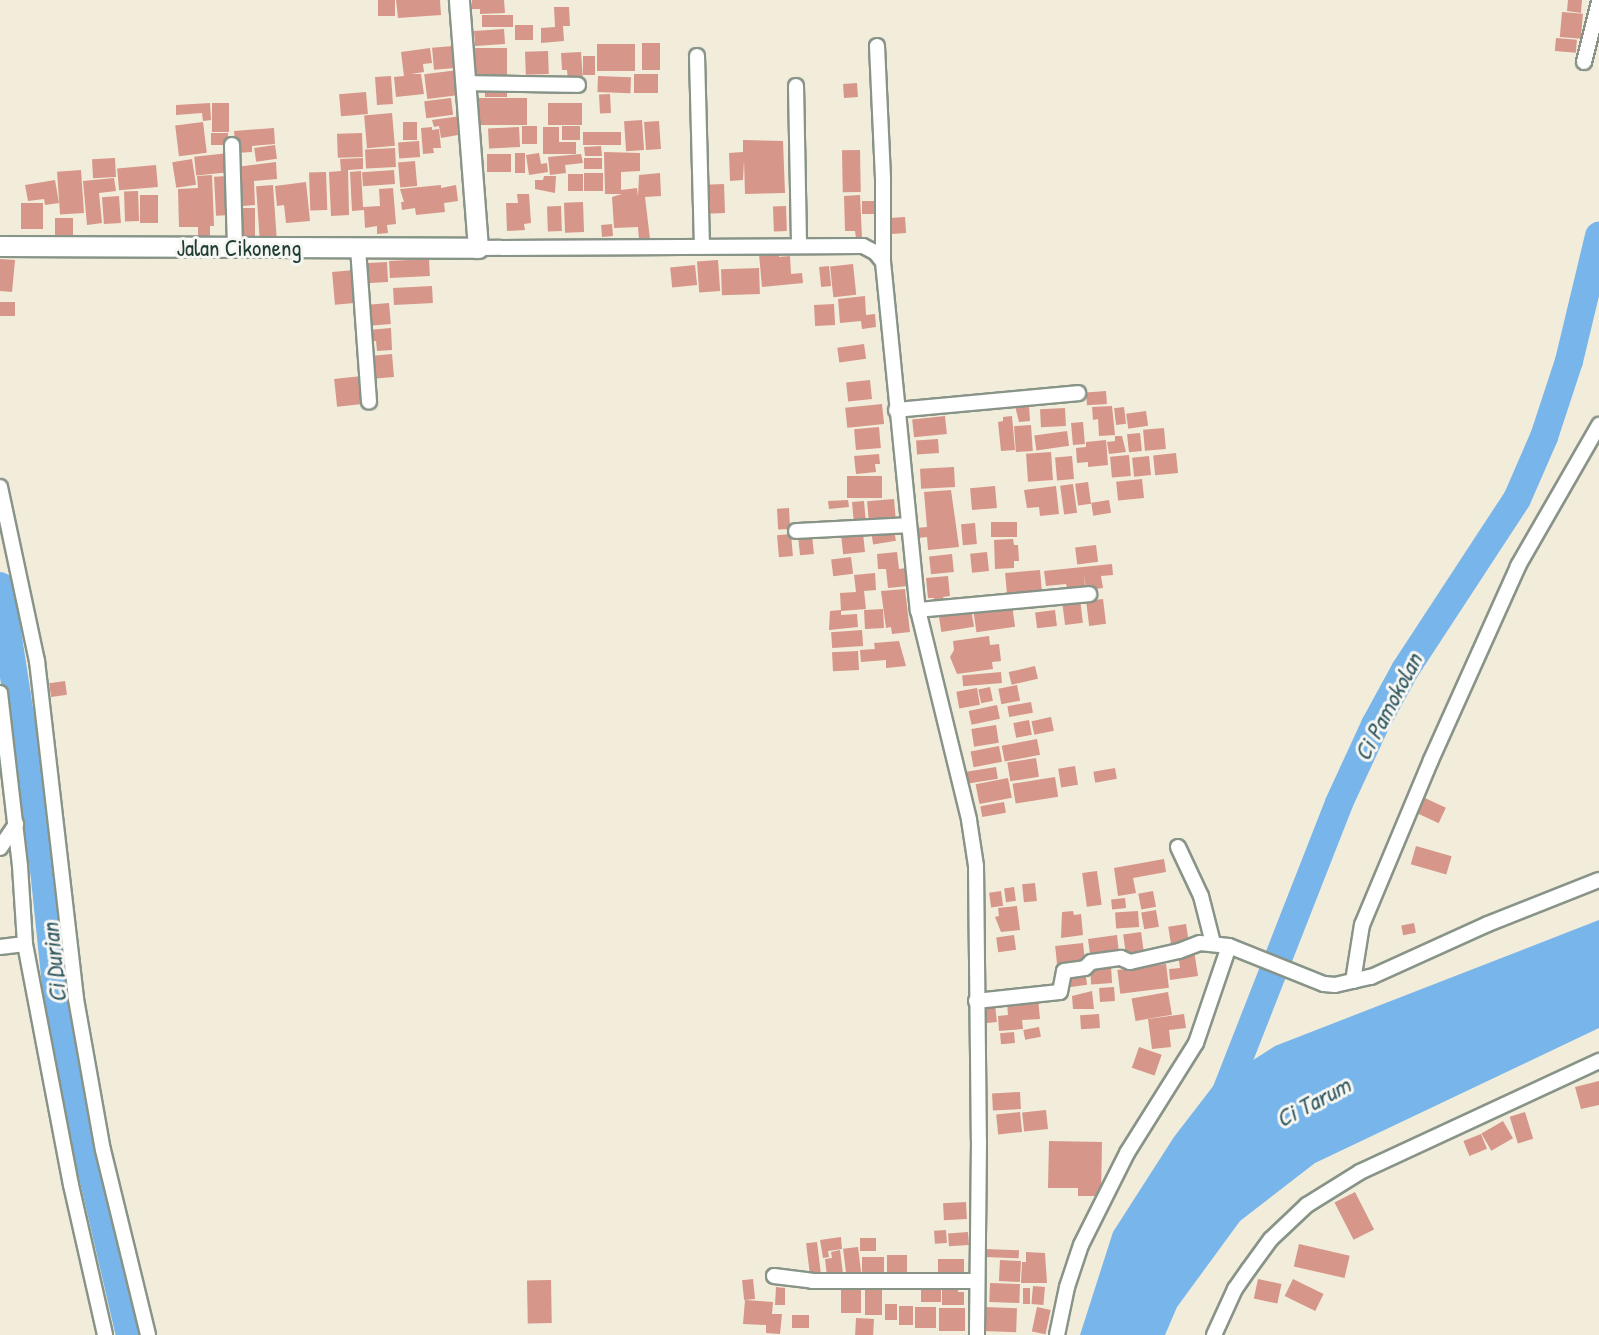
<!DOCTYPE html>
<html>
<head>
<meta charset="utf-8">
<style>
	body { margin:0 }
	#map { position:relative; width:1599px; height:1335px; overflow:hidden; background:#f2ecdb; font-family:"Patrick Hand",sans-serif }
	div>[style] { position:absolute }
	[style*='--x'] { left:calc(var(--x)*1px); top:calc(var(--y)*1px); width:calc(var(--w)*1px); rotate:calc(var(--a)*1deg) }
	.water>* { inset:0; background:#78b5eb }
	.river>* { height:28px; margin:-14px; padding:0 14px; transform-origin:14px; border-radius:14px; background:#78b5eb }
	.building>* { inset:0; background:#d69689; transform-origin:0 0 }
	.roads { filter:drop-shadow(2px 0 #889488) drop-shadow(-2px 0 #889488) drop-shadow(0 2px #889488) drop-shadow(0 -2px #889488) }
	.minor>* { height:14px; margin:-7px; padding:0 7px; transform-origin:7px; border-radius:7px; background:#fff }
	.tertiary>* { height:19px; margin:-9.5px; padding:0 9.5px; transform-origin:9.5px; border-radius:9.5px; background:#fff }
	span { translate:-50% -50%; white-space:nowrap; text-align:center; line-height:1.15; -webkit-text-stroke:6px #f6f6f2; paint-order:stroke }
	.street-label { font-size:23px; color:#1f3d34 }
	.water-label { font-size:24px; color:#355b62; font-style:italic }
</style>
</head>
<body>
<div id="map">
	<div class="water">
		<div style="clip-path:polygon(1599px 920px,1599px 1028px,1315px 1163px,1240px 1221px,1177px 1307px,1165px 1335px,1080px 1335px,1113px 1232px,1174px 1137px,1214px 1085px,1275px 1046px)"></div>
	</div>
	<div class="river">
		<div style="--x:0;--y:586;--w:286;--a:81.2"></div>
		<div style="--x:44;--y:869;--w:175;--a:84.1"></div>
		<div style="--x:62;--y:1043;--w:300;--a:76.9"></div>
		<div style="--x:1220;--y:1107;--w:326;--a:-68.6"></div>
		<div style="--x:1339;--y:803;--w:86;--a:-65.2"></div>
		<div style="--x:1375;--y:725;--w:63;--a:-61.4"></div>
		<div style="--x:1405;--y:670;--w:204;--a:-56.8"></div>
		<div style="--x:1517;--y:499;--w:68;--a:-66.5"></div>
		<div style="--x:1544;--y:437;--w:80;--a:-71.8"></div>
		<div style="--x:1569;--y:361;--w:129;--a:-76.5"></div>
	</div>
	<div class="building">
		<div style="left:378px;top:0;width:17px;height:16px"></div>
		<div style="clip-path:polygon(396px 0,440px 0,441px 15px,398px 18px)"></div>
		<div style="clip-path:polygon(472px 0,504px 0,505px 13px,480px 14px,480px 9px,472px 9px)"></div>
		<div style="clip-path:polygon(1568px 0,1582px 0,1581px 13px,1567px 11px)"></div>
		<div style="clip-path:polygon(554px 7px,569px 7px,570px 26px,563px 26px,564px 41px,541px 43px,541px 28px,555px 27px)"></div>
		<div style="left:1562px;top:12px;width:21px;height:25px;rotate:5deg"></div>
		<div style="left:513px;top:15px;width:12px;height:31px;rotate:90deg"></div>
		<div style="left:515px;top:25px;width:18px;height:15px"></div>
		<div style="left:504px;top:29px;width:15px;height:30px;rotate:86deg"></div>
		<div style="left:1556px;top:38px;width:21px;height:13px;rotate:5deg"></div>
		<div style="left:642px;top:43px;width:18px;height:27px"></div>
		<div style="left:597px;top:44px;width:38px;height:27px"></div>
		<div style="left:453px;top:46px;width:22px;height:21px;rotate:85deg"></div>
		<div style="clip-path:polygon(430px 48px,432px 63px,423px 64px,424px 72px,411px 74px,421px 74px,424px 94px,396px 97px,394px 77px,404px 76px,401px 52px)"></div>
		<div style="left:474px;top:48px;width:33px;height:33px"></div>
		<div style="left:548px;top:51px;width:23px;height:23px;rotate:88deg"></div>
		<div style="clip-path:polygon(581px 52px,583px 80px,568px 81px,567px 70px,562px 70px,561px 53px)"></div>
		<div style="left:583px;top:56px;width:12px;height:19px"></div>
		<div style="left:458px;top:70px;width:25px;height:34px;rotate:83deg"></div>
		<div style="left:634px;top:74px;width:24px;height:19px"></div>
		<div style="left:391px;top:76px;width:28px;height:16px;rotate:86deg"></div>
		<div style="left:598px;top:76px;width:33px;height:16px;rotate:2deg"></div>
		<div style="left:857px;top:83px;width:14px;height:14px;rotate:86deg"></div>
		<div style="left:485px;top:85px;width:22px;height:12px"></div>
		<div style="left:366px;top:92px;width:22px;height:27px;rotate:85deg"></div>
		<div style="left:610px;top:94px;width:19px;height:11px;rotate:87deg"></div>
		<div style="left:451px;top:98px;width:17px;height:27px;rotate:83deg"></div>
		<div style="left:478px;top:98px;width:49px;height:27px"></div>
		<div style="clip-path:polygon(210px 103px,211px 120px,203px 121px,202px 113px,176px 115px,176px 105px)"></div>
		<div style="left:212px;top:103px;width:17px;height:29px"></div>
		<div style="left:548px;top:103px;width:34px;height:22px"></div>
		<div style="left:392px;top:113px;width:33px;height:28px;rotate:85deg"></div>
		<div style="clip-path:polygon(461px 116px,462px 123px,457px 124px,458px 135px,441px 138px,439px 126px,434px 127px,432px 120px)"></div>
		<div style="left:642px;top:120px;width:30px;height:18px;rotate:86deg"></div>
		<div style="left:659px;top:121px;width:28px;height:15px;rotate:86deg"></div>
		<div style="left:203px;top:122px;width:31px;height:28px;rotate:83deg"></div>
		<div style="left:403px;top:122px;width:14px;height:18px"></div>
		<div style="left:537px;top:126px;width:18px;height:15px;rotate:90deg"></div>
		<div style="left:562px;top:126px;width:18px;height:14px"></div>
		<div style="clip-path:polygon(432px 127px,432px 130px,439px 129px,441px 148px,433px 148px,434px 153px,423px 154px,421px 128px)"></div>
		<div style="left:519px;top:127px;width:20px;height:31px;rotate:87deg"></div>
		<div style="clip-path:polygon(543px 127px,559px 127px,559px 142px,576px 142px,576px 154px,543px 154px)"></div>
		<div style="clip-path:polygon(274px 128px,275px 144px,252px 146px,252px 152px,236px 153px,234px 131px)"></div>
		<div style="left:583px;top:132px;width:38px;height:13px"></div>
		<div style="left:228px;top:133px;width:12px;height:17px;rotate:90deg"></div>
		<div style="left:362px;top:133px;width:24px;height:25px;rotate:88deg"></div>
		<div style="clip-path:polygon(743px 140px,783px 141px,785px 193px,745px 194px,744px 160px,743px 180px,730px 181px,729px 153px,743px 152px)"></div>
		<div style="left:419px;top:141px;width:16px;height:21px;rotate:86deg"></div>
		<div style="left:275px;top:145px;width:14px;height:21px;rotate:82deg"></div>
		<div style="clip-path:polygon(601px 146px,602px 156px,585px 156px,584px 147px)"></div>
		<div style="left:395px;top:148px;width:19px;height:30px;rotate:87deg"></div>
		<div style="left:860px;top:150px;width:42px;height:18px;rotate:89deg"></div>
		<div style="clip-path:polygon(604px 152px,640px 153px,640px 171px,621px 172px,621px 190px,637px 188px,638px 197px,639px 175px,660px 173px,661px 196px,645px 197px,650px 239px,639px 240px,638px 227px,614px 228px,612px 197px,622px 194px,605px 194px)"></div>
		<div style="left:229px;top:153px;width:19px;height:35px;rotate:84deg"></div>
		<div style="left:515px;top:153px;width:10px;height:20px"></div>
		<div style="clip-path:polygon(539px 153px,541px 164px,547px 163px,548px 172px,529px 175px,526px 155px)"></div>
		<div style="left:487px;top:154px;width:24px;height:18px"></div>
		<div style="clip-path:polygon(581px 154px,583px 163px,565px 165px,566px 173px,550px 175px,548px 157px)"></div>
		<div style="left:115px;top:158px;width:19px;height:23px;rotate:87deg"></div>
		<div style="clip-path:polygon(363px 158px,363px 169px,348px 170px,349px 215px,331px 216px,329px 172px,341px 171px,340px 159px)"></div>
		<div style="left:602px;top:158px;width:11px;height:18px;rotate:90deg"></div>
		<div style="left:192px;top:159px;width:26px;height:20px;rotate:81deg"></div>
		<div style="left:415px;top:161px;width:25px;height:17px;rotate:85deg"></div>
		<div style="clip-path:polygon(276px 162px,277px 179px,254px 181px,255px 205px,243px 206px,242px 197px,237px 198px,236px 167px)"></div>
		<div style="left:156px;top:165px;width:22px;height:39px;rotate:85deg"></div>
		<div style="left:81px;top:170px;width:43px;height:24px;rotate:86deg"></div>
		<div style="left:394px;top:170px;width:14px;height:32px;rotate:86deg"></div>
		<div style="clip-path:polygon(361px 171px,363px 207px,380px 206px,379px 189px,393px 188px,396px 224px,387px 225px,388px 233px,377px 234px,377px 226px,365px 228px,364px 210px,352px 211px,350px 172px)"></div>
		<div style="left:326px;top:172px;width:38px;height:17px;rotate:88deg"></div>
		<div style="left:603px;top:173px;width:18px;height:19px;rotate:90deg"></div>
		<div style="left:568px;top:174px;width:15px;height:17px"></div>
		<div style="clip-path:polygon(212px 175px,214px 226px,210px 226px,210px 241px,198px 241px,198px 227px,179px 227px,178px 189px,198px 188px,197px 176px)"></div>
		<div style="left:229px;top:176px;width:39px;height:15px;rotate:87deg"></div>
		<div style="clip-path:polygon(544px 176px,556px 176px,555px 193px,535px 189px,535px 180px,543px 180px)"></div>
		<div style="clip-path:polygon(114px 178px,116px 191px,99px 193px,102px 223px,87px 225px,83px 181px)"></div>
		<div style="clip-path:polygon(55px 180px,59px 203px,45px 205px,44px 199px,28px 201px,25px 185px)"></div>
		<div style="clip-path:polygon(306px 182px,310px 221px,286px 223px,284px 205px,277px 206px,275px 186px)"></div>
		<div style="left:724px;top:184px;width:29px;height:19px;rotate:88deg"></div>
		<div style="left:273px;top:185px;width:51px;height:17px;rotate:86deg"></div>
		<div style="clip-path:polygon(441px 185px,441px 188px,456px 185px,458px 201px,444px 203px,445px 212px,416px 215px,415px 208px,402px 210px,401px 202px,404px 202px,400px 189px)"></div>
		<div style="left:138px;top:191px;width:30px;height:14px;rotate:88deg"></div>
		<div style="clip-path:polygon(517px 194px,529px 194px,531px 223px,524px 224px,525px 230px,507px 231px,506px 203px,518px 203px)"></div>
		<div style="left:158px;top:195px;width:28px;height:18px;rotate:90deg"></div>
		<div style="clip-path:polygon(860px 195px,862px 238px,856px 238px,855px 231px,845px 231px,844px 196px)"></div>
		<div style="left:119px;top:196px;width:27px;height:17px;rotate:86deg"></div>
		<div style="left:862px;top:201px;width:15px;height:13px"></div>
		<div style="left:583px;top:202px;width:30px;height:19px;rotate:88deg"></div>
		<div style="left:21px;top:203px;width:22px;height:26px"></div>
		<div style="left:561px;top:206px;width:25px;height:14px;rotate:88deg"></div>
		<div style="left:786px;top:206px;width:25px;height:13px;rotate:88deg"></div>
		<div style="left:237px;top:208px;width:18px;height:30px"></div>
		<div style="left:905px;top:217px;width:16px;height:15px;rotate:86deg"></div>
		<div style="left:55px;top:218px;width:18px;height:21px"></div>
		<div style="left:612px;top:224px;width:12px;height:11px;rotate:85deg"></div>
		<div style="clip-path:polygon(779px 253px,779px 257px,790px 256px,791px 274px,802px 273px,803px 283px,762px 287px,759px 254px)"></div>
		<div style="clip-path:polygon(0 259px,15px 260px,12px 292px,0 291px)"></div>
		<div style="left:429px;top:259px;width:17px;height:40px;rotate:87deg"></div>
		<div style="left:718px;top:260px;width:31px;height:21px;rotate:86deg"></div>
		<div style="left:387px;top:262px;width:20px;height:27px;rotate:87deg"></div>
		<div style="left:853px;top:264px;width:31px;height:23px;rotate:84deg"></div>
		<div style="left:695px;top:265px;width:20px;height:25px;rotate:84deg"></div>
		<div style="left:829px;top:266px;width:20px;height:10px;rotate:84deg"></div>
		<div style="left:759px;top:268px;width:26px;height:38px;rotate:88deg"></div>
		<div style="left:354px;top:270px;width:33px;height:22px;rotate:85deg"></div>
		<div style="left:432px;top:286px;width:17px;height:39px;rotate:87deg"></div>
		<div style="clip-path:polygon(865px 296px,866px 315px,875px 314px,876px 327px,862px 329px,861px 321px,840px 323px,838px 299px)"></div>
		<div style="left:0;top:302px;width:15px;height:14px"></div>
		<div style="left:389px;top:303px;width:21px;height:27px;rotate:85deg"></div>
		<div style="left:834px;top:304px;width:21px;height:20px;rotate:87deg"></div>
		<div style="clip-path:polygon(391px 328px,392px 350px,377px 351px,376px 341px,369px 342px,368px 330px)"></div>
		<div style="left:864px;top:344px;width:15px;height:27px;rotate:82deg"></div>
		<div style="left:392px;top:354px;width:23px;height:25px;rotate:85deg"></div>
		<div style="left:362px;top:376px;width:28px;height:28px;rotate:84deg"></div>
		<div style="left:870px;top:380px;width:19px;height:24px;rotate:84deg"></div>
		<div style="left:1106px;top:391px;width:13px;height:20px;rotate:86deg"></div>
		<div style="left:882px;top:404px;width:20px;height:37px;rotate:84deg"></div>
		<div style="clip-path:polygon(1029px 405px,1030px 421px,1019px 422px,1015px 406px)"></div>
		<div style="clip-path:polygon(1112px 406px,1115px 435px,1099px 436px,1098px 419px,1093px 420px,1092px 407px)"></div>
		<div style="left:1124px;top:407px;width:17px;height:10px;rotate:83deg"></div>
		<div style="left:1065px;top:408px;width:18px;height:25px;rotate:87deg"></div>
		<div style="left:1146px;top:411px;width:15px;height:20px;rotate:82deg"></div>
		<div style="left:945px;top:416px;width:18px;height:33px;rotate:84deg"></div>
		<div style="clip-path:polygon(1012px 416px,1015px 450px,1001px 451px,998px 422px,1003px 421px,1003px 417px)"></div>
		<div style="left:1083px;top:422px;width:22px;height:12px;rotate:85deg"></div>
		<div style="left:1031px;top:425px;width:26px;height:17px;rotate:86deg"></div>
		<div style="left:879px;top:427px;width:21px;height:25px;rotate:85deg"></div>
		<div style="left:1164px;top:428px;width:21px;height:21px;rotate:85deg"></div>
		<div style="left:1067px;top:431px;width:15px;height:33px;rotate:82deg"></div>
		<div style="left:1140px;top:433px;width:18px;height:13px;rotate:84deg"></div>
		<div style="clip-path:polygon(1115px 436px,1122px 436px,1126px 452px,1109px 454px,1107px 442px,1115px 441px)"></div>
		<div style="left:938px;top:439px;width:14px;height:22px;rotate:86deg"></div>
		<div style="clip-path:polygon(1106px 440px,1108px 465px,1088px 467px,1088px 462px,1077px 463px,1076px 448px,1086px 447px,1086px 442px)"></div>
		<div style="left:1051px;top:452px;width:28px;height:25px;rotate:86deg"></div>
		<div style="left:1176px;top:453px;width:20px;height:23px;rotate:84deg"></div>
		<div style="clip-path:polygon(879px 454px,880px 464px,875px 464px,876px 472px,856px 474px,854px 456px)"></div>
		<div style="left:1129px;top:455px;width:21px;height:19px;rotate:85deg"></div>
		<div style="left:1072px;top:456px;width:23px;height:17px;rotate:85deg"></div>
		<div style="left:1149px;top:456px;width:19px;height:17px;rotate:84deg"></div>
		<div style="left:954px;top:467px;width:20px;height:34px;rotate:87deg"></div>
		<div style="left:882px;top:476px;width:22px;height:35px;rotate:90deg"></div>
		<div style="left:1142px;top:479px;width:19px;height:26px;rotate:84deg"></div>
		<div style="left:1088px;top:482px;width:22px;height:13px;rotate:82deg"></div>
		<div style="left:1073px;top:484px;width:29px;height:13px;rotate:82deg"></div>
		<div style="left:995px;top:486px;width:22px;height:25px;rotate:85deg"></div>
		<div style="clip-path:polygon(1056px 486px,1059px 514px,1040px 516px,1039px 507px,1027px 508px,1024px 490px)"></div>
		<div style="clip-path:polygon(951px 490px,959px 547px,928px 550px,927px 537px,917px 538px,916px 528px,927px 527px,924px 492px)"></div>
		<div style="left:894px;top:499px;width:22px;height:27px;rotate:85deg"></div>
		<div style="clip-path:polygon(848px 500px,849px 507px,829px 509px,828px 501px)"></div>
		<div style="left:1109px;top:500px;width:13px;height:18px;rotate:81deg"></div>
		<div style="left:864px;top:501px;width:21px;height:12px;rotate:85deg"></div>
		<div style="left:789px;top:508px;width:21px;height:12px;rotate:87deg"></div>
		<div style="left:1017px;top:522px;width:15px;height:26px;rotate:90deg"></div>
		<div style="left:975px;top:523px;width:21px;height:14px;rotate:85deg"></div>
		<div style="left:894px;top:529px;width:12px;height:23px;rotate:81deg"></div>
		<div style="left:863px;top:533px;width:19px;height:22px;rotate:84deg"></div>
		<div style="left:791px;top:534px;width:22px;height:14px;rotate:85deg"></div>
		<div style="left:812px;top:535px;width:19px;height:14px;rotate:84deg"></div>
		<div style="clip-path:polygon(1013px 539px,1014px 545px,1018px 545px,1019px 561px,1014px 561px,1014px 568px,995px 569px,994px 540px)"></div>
		<div style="left:1096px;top:545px;width:17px;height:21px;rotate:83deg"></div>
		<div style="clip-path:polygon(897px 552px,899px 569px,906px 568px,908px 586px,888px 588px,886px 569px,878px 569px,877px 554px)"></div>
		<div style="left:987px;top:552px;width:19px;height:17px;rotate:84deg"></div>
		<div style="left:952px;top:554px;width:18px;height:23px;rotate:84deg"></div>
		<div style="left:851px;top:557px;width:17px;height:20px;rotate:83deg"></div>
		<div style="clip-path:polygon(1112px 564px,1113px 575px,1101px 576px,1103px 588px,1086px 590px,1084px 574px,1085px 587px,1067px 589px,1066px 584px,1046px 586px,1044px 571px)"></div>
		<div style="left:1040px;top:570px;width:22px;height:35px;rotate:85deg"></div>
		<div style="clip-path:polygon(875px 573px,876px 590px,864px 591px,866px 609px,841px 611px,840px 593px,856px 592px,854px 575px)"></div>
		<div style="clip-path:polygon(948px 576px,950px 596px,943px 597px,944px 602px,935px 603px,934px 598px,928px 598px,926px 578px)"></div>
		<div style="clip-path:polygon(905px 589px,910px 632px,892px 634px,891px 627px,886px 628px,881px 591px)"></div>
		<div style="left:1080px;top:599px;width:24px;height:18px;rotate:83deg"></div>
		<div style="left:1103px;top:599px;width:25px;height:17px;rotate:83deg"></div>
		<div style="left:1012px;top:605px;width:22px;height:39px;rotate:82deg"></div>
		<div style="left:971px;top:608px;width:19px;height:33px;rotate:81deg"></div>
		<div style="left:883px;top:609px;width:19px;height:19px;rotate:87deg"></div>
		<div style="clip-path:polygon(841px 610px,841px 615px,857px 614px,858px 627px,829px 630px,830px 611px)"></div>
		<div style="left:1055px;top:610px;width:16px;height:20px;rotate:83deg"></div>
		<div style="left:862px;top:630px;width:16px;height:31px;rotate:86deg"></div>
		<div style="clip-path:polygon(989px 636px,990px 645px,999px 644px,1001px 661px,992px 662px,993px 669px,957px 674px,950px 657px,954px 650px,953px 641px)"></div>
		<div style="clip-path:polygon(899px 641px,906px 666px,886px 668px,886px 660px,861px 662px,860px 650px,875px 649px,874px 643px)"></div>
		<div style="left:858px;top:651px;width:19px;height:26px;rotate:87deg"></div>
		<div style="left:1035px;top:666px;width:13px;height:27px;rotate:77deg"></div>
		<div style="left:1001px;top:672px;width:11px;height:39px;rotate:85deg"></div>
		<div style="left:65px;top:681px;width:14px;height:16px;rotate:82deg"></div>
		<div style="left:1017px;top:685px;width:16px;height:19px;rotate:79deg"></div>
		<div style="left:990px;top:687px;width:14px;height:12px;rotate:78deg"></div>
		<div style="left:977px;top:688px;width:17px;height:21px;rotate:80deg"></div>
		<div style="left:1031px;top:702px;width:11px;height:24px;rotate:80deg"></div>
		<div style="left:997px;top:705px;width:14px;height:29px;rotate:78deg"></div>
		<div style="left:1051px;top:717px;width:14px;height:20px;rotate:78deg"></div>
		<div style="left:1029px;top:720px;width:15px;height:16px;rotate:79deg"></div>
		<div style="left:996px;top:725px;width:18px;height:25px;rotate:81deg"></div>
		<div style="left:1037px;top:739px;width:16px;height:36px;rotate:79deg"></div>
		<div style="left:999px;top:746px;width:16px;height:29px;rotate:79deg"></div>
		<div style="left:1036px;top:758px;width:19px;height:29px;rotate:81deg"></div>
		<div style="left:1075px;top:766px;width:19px;height:17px;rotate:81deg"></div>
		<div style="left:996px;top:767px;width:12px;height:33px;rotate:81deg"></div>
		<div style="left:1115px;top:768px;width:11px;height:22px;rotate:80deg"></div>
		<div style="left:1055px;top:777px;width:20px;height:43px;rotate:81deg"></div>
		<div style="left:1008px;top:778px;width:20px;height:33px;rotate:79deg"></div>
		<div style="left:1425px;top:798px;width:23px;height:17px;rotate:25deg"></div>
		<div style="left:1004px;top:802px;width:11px;height:24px;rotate:80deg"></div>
		<div style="left:1416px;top:846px;width:37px;height:19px;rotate:16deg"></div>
		<div style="clip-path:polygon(1164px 859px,1166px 872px,1133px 878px,1136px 893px,1118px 896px,1114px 868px)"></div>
		<div style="left:1097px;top:871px;width:34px;height:15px;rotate:82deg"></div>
		<div style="left:1035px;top:883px;width:18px;height:13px;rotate:84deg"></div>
		<div style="left:1014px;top:887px;width:14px;height:10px;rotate:82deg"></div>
		<div style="left:1001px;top:891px;width:15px;height:12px;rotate:82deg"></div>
		<div style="left:1153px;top:891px;width:16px;height:15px;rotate:79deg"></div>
		<div style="left:1125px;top:898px;width:10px;height:14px;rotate:84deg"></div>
		<div style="clip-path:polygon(1017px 906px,1020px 930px,1001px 932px,995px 917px,999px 916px,998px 908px)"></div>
		<div style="left:1156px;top:910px;width:17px;height:15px;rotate:80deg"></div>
		<div style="clip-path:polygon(1073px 911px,1074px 915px,1081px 914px,1083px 935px,1061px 938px,1062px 912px)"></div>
		<div style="left:1138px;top:911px;width:16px;height:23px;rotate:86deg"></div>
		<div style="left:1414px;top:923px;width:10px;height:13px;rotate:79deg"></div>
		<div style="left:1186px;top:924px;width:20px;height:18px;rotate:81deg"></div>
		<div style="left:1141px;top:932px;width:21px;height:18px;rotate:82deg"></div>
		<div style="left:1014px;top:935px;width:15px;height:18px;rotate:82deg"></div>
		<div style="clip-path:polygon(1117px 935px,1119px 953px,1090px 954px,1088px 939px)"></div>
		<div style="left:1083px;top:943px;width:20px;height:28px;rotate:84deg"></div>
		<div style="clip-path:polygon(1194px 950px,1198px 976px,1170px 980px,1169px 969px,1180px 968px,1178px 953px)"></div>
		<div style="left:1166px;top:964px;width:24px;height:49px;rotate:83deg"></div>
		<div style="left:1111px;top:967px;width:16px;height:21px;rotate:86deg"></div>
		<div style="left:1085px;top:970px;width:15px;height:18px;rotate:82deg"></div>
		<div style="left:1114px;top:987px;width:14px;height:15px;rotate:86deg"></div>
		<div style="clip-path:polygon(1092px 991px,1094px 1009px,1073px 1009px,1072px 996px)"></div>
		<div style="left:1168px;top:992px;width:23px;height:37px;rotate:80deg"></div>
		<div style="clip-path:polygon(1038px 998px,1040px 1019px,1022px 1020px,1023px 1029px,999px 1031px,998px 1016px,1008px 1015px,1007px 1003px)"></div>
		<div style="left:995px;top:1004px;width:18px;height:10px;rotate:84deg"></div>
		<div style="left:1099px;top:1014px;width:14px;height:19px;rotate:86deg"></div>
		<div style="clip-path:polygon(1184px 1014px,1186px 1028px,1169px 1030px,1171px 1047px,1152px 1049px,1148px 1019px)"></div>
		<div style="left:1039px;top:1027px;width:10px;height:16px;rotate:79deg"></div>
		<div style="left:1014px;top:1032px;width:11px;height:14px;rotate:85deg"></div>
		<div style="left:1139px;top:1047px;width:24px;height:22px;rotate:19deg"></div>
		<div style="clip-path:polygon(1599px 1081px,1599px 1105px,1581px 1109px,1575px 1087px)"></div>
		<div style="left:1020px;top:1092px;width:17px;height:28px;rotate:87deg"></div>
		<div style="left:1046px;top:1110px;width:19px;height:24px;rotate:84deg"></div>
		<div style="left:1020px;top:1112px;width:20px;height:24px;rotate:84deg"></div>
		<div style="left:1525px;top:1112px;width:28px;height:16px;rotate:73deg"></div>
		<div style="left:1503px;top:1121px;width:20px;height:25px;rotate:60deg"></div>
		<div style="left:1481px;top:1134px;width:16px;height:19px;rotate:68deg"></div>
		<div style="clip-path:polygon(1049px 1141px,1102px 1142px,1101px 1196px,1078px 1196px,1078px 1188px,1048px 1188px)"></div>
		<div style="left:1355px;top:1192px;width:42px;height:23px;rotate:63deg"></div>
		<div style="left:966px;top:1202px;width:17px;height:23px;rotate:87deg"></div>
		<div style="left:946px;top:1230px;width:13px;height:12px;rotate:86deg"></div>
		<div style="left:968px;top:1232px;width:13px;height:20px;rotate:86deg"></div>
		<div style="clip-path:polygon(841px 1237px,842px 1249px,828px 1251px,829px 1257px,823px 1258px,820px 1240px)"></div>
		<div style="left:876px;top:1238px;width:13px;height:16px;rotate:90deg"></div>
		<div style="left:817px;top:1242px;width:35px;height:11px;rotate:83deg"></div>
		<div style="left:1299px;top:1244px;width:52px;height:23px;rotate:13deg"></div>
		<div style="left:858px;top:1247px;width:26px;height:15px;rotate:83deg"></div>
		<div style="left:985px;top:1249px;width:34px;height:8px;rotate:2deg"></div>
		<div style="clip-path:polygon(840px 1250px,843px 1274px,827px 1276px,825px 1259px,832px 1258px,831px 1252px)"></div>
		<div style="clip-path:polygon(1026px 1252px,1045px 1253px,1047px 1283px,1021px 1283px,1022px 1262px,1026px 1262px)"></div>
		<div style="left:887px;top:1255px;width:20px;height:17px"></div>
		<div style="left:862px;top:1257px;width:22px;height:17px"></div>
		<div style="left:938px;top:1259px;width:26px;height:19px"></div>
		<div style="left:1000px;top:1260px;width:21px;height:21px;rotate:3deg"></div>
		<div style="left:753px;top:1279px;width:20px;height:11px;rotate:84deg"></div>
		<div style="left:1258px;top:1279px;width:24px;height:20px;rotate:12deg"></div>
		<div style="left:1293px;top:1279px;width:34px;height:19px;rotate:26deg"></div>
		<div style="left:551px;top:1280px;width:43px;height:24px;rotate:89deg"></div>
		<div style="left:841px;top:1283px;width:20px;height:30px"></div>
		<div style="clip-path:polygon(942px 1283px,959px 1283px,958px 1292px,964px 1292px,964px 1305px,942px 1305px)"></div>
		<div style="left:990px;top:1283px;width:30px;height:19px;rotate:2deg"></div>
		<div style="left:921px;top:1284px;width:20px;height:18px"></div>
		<div style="left:865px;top:1286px;width:17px;height:29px"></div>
		<div style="left:1033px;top:1286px;width:12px;height:18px;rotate:5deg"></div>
		<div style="clip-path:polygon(776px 1287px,785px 1288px,785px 1305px,775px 1305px)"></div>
		<div style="left:1023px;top:1288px;width:7px;height:16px"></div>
		<div style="clip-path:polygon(745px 1300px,773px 1302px,772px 1314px,782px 1314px,780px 1334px,766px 1333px,766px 1325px,743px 1324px)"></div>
		<div style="left:885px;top:1304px;width:12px;height:16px"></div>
		<div style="left:899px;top:1306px;width:14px;height:19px"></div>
		<div style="left:915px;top:1307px;width:21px;height:21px"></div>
		<div style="left:984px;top:1307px;width:33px;height:24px;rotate:2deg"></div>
		<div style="left:1037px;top:1307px;width:14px;height:25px;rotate:12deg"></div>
		<div style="left:939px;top:1308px;width:26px;height:23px"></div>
		<div style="left:792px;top:1315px;width:17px;height:13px"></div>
		<div style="left:856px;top:1318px;width:18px;height:17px;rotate:3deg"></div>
	</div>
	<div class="roads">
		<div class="minor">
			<div style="--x:877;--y:46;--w:134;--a:87.4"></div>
			<div style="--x:883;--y:180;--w:82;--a:90"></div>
			<div style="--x:697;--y:56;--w:191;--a:88.5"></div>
			<div style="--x:1584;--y:62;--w:62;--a:-76"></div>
			<div style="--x:466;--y:83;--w:112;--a:1"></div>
			<div style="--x:796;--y:86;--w:160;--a:88.9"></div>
			<div style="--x:232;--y:145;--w:104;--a:88.3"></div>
			<div style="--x:358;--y:248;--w:154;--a:85.9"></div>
			<div style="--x:478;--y:248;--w:385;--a:-0.3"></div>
			<div style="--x:863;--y:246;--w:13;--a:27"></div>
			<div style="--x:875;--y:252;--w:13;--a:51"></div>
			<div style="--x:883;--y:262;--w:350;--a:84.3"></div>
			<div style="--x:918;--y:610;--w:216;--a:76.3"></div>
			<div style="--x:969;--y:820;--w:47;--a:81.3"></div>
			<div style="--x:976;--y:866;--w:275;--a:89.4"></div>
			<div style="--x:979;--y:1141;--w:194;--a:90.6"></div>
			<div style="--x:896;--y:410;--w:183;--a:-5.3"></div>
			<div style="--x:0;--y:487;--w:178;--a:78"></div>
			<div style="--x:37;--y:661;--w:340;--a:83.4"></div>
			<div style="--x:76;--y:999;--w:153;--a:79.9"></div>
			<div style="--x:103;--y:1150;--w:190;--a:76.3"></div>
			<div style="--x:796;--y:531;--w:113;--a:-3"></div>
			<div style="--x:918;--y:610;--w:172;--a:-5.3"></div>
			<div style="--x:0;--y:693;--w:174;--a:83.4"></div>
			<div style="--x:20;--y:866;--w:78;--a:86.3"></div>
			<div style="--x:25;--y:944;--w:245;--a:79.2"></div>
			<div style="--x:71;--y:1185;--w:154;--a:77.2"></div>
			<div style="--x:1178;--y:847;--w:54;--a:64.9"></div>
			<div style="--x:1201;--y:896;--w:49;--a:75.7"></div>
			<div style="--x:0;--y:848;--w:29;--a:-56"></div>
			<div style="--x:0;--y:947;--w:25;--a:-7"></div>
			<div style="--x:1353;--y:981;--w:57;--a:-80.9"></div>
			<div style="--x:1362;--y:925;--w:179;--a:-67.3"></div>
			<div style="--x:1431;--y:760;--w:213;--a:-65.8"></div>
			<div style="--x:1518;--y:566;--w:163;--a:-60.1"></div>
			<div style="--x:976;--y:1001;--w:84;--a:-6.1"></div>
			<div style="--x:1060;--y:992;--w:21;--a:-79"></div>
			<div style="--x:1064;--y:971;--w:21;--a:-8"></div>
			<div style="--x:1085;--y:968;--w:8;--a:-45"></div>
			<div style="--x:1091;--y:962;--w:30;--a:-8"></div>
			<div style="--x:1121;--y:958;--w:10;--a:24"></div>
			<div style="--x:1130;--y:962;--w:50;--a:-12.7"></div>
			<div style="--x:1179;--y:951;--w:22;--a:-21"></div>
			<div style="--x:1200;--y:943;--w:29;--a:6"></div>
			<div style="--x:774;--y:1276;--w:38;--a:7"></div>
			<div style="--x:812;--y:1281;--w:164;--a:0"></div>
			<div style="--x:1057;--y:1335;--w:49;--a:-78.2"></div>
			<div style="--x:1067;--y:1287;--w:44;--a:-71.6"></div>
			<div style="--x:1081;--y:1245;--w:103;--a:-63.4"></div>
			<div style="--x:1127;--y:1153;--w:130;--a:-57.9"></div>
			<div style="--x:1196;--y:1043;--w:102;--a:-71.2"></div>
			<div style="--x:1229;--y:946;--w:102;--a:21.8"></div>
			<div style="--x:1324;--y:984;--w:11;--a:5"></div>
			<div style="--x:1335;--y:985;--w:37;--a:-13"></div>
			<div style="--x:1371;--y:977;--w:128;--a:-24.4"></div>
			<div style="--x:1488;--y:924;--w:119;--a:-21.6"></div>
			<div style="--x:1214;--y:1335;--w:51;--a:-65.5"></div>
			<div style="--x:1235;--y:1289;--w:24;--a:-55"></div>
			<div style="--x:1249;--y:1269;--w:37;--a:-54"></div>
			<div style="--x:1271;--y:1239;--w:50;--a:-43.4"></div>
			<div style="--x:1307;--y:1205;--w:62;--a:-31.9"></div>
			<div style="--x:1360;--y:1172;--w:264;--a:-24.9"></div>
		</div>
		<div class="tertiary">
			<div style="--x:0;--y:246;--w:478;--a:0.2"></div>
			<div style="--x:478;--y:248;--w:249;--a:-94.4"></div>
		</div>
	</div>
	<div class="street-label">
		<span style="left:239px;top:248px">Jalan Cikoneng</span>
	</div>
	<div class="water-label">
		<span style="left:1388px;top:707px;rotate:-62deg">Ci Pamokolan</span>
		<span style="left:54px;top:963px;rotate:-96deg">Ci Durian</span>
		<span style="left:1313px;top:1102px;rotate:-28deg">Ci Tarum</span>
	</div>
</div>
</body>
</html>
